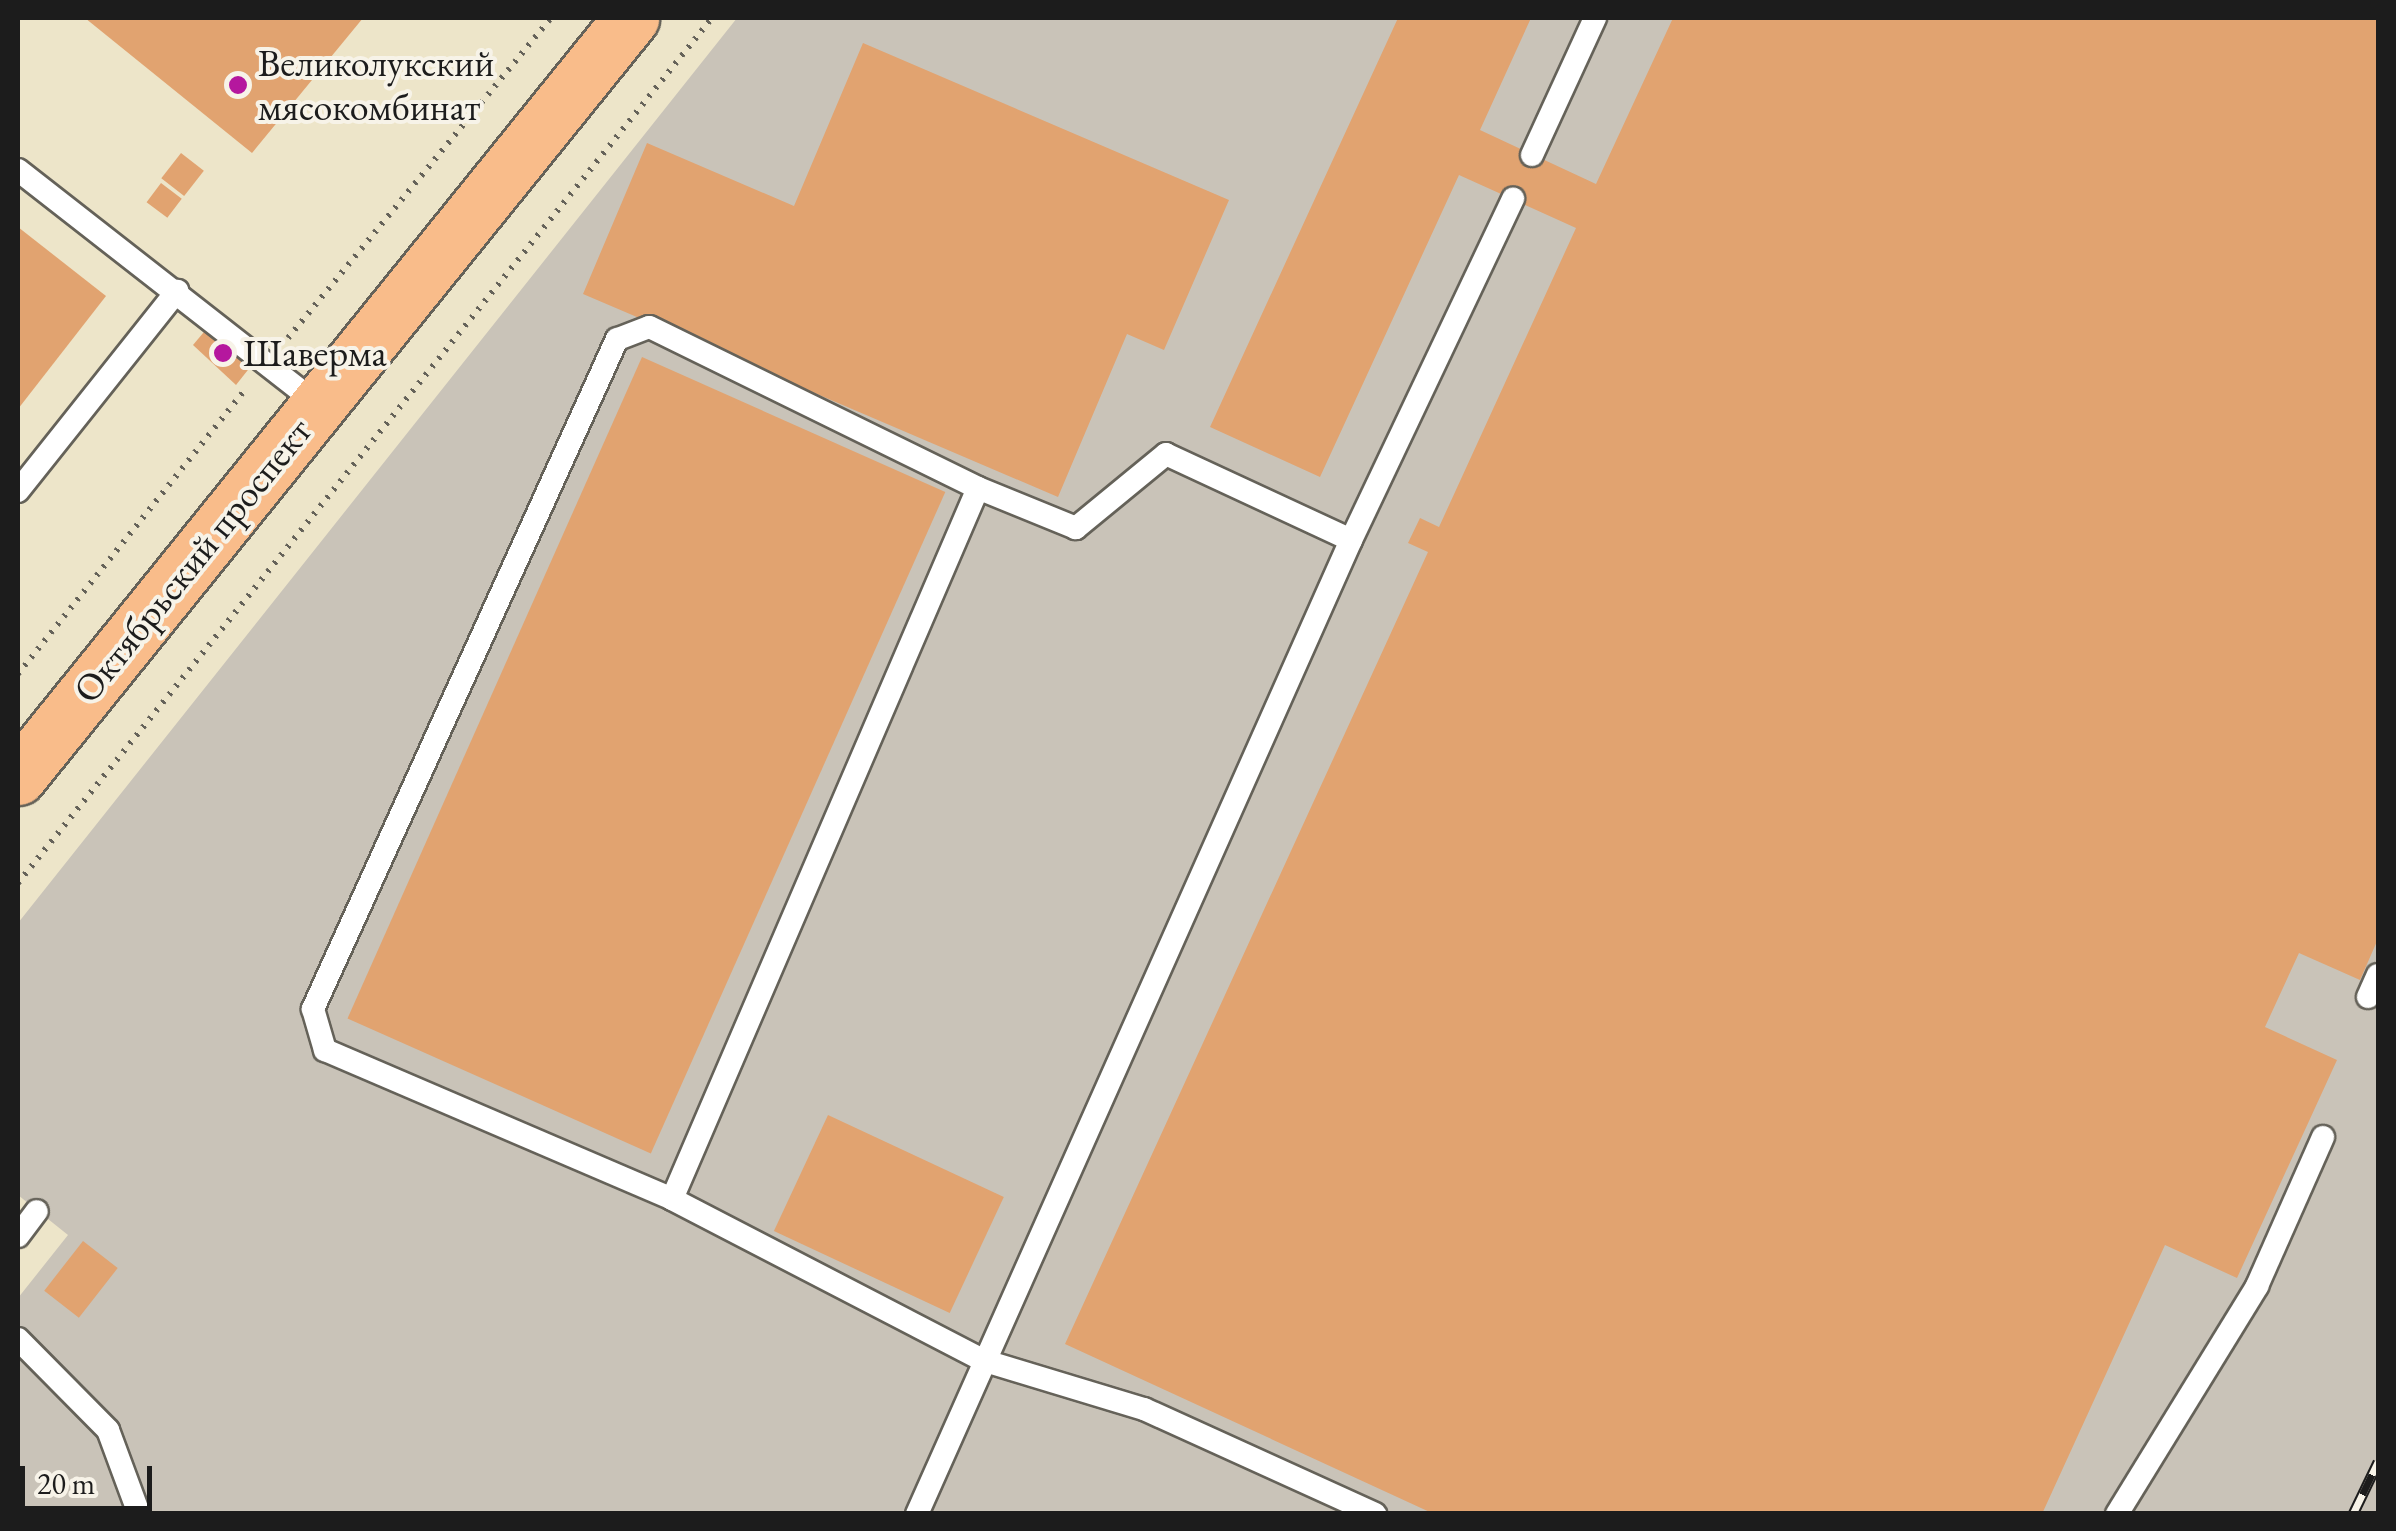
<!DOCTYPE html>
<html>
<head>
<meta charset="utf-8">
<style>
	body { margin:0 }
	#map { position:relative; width:2396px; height:1531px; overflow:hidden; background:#ede5c9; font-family:"EB Garamond",serif }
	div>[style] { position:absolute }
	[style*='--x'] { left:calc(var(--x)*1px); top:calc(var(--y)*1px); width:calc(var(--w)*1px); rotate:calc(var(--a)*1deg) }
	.industrial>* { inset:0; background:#c9c3b8 }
	.building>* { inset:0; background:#e1a370; transform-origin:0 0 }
	.path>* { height:6px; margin-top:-3px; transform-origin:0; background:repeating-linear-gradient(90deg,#656259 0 2.5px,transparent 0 10.5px) }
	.roads { filter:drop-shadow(2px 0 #656259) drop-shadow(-2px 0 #656259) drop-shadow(0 2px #656259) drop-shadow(0 -2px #656259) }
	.lane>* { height:22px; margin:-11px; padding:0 11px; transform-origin:11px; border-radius:11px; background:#fff }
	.primary>* { height:55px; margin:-27.5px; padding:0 27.5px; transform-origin:27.5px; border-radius:27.5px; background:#f9bc8a }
	.rail>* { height:11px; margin-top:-5.5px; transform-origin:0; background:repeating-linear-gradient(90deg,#f7f3e8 0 22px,#1c1c1c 0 44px); box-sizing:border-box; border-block:2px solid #1c1c1c }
	.dots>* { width:28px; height:28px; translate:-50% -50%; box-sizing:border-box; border:5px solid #f7f3e8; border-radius:50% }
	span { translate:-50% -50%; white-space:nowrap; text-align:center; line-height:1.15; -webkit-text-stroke:8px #f7f3e8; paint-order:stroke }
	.poi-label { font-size:38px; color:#1c1c1c }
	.left { translate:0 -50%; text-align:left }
	.street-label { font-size:38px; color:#1c1c1c }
	.frame { position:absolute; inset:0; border:20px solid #1c1c1c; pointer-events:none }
	.scale { position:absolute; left:20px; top:1466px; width:132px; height:45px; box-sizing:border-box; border:5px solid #1c1c1c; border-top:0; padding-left:12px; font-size:30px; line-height:35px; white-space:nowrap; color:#1c1c1c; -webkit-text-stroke:8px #f7f3e8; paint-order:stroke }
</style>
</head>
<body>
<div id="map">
	<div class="industrial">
		<div style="clip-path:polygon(737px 18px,2378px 18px,2378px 1513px,18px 1513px,18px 1298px,68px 1235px,18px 1195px,18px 923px)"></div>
	</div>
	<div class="building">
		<div style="clip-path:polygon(85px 18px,363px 18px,252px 153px)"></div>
		<div style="clip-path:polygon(1398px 18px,1531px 18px,1480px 130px,1596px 184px,1673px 18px,2378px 18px,2378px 939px,2360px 980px,2299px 953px,2265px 1027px,2337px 1060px,2237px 1278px,2165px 1245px,2042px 1514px,1434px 1514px,1065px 1344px,1428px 552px,1408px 543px,1420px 518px,1439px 527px,1576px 228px,1459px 175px,1320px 477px,1210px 427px)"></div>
		<div style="clip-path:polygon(863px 43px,1229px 200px,1164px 350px,1127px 334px,1058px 497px,583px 294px,647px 143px,794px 206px)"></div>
		<div style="left:181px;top:153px;width:29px;height:32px;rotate:38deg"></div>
		<div style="left:161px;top:183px;width:26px;height:24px;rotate:37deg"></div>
		<div style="clip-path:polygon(18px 227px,106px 296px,18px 409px)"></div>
		<div style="clip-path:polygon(209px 326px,255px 361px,236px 385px,193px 345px)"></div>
		<div style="left:642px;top:357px;width:332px;height:724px;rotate:24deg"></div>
		<div style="left:828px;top:1115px;width:194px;height:128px;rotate:25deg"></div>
		<div style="left:83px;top:1241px;width:44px;height:63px;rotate:38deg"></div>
	</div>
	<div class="path">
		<div style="--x:288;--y:338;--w:414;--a:-50.6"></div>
		<div style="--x:18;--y:674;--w:364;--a:-51.4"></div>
		<div style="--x:18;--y:883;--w:1109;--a:-51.26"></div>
	</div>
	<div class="roads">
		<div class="lane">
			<div style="--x:1532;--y:155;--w:151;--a:-65.3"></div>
			<div style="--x:18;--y:170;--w:380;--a:38"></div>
			<div style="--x:18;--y:491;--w:256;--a:-51.5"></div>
			<div style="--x:1351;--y:540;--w:204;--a:-155.1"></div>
			<div style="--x:1166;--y:454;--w:117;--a:140.6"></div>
			<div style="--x:1076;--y:528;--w:106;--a:-157.8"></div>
			<div style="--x:978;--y:488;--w:366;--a:-153.9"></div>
			<div style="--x:649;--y:327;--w:34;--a:159"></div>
			<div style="--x:617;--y:339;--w:736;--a:114.41"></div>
			<div style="--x:313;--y:1009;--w:43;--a:73.7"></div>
			<div style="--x:325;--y:1050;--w:378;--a:23.2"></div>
			<div style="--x:672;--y:1199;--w:352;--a:27.4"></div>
			<div style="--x:985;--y:1361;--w:166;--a:16.8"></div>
			<div style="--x:1144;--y:1409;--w:254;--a:24.4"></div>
			<div style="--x:2368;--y:997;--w:24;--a:-66"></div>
			<div style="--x:672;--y:1199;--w:774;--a:-66.71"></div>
			<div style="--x:18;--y:1236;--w:31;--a:-53"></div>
			<div style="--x:18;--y:1339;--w:128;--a:45.3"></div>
			<div style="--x:108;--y:1430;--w:90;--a:69.7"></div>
			<div style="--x:917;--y:1514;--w:1066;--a:-65.98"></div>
			<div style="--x:1351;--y:540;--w:378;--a:-64.6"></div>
			<div style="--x:2117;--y:1514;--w:268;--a:-58.4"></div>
			<div style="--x:2257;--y:1286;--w:163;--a:-66.1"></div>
		</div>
		<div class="primary">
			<div style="--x:18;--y:777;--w:976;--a:-51.07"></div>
		</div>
	</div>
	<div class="rail">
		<div style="--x:2353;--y:1514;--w:58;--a:-64.3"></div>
	</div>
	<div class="dots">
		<div style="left:238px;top:85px;background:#b5179e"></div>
		<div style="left:223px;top:353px;background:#b5179e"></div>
	</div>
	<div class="poi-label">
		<span class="left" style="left:258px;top:85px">Великолукский<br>мясокомбинат</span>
		<span class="left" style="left:243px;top:353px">Шаверма</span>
	</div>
	<div class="street-label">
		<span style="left:192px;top:560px;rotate:-51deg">Октябрьский проспект</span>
	</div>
	<div class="frame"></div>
	<div class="scale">20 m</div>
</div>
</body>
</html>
